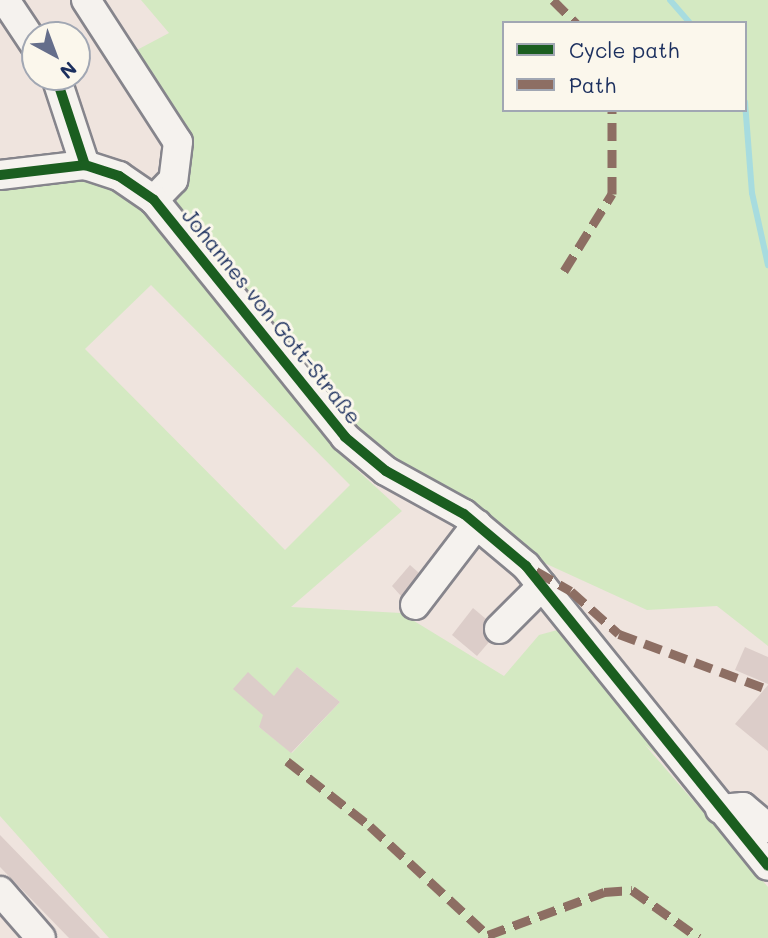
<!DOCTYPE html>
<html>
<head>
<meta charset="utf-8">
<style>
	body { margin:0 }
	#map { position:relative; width:768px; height:938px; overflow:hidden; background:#efe4de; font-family:Mali,sans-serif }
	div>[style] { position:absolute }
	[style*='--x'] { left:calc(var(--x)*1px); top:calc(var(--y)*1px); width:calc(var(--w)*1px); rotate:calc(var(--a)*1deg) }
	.green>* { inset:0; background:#d4e9c2 }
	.stream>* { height:6px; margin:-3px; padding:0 3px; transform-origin:3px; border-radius:3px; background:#a7dcdf }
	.building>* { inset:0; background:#dccdc9 }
	.roads { filter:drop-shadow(2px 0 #86858c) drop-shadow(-2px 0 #86858c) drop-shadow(0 2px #86858c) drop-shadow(0 -2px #86858c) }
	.minor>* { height:28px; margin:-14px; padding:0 14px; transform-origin:14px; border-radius:14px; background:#f5f2ee }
	.quiet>* { height:9px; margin-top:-4.5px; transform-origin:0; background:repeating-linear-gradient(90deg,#8d6e63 0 18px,transparent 0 27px) }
	.cycleway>* { height:10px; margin:-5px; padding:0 5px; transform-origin:5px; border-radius:5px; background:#1b5e20 }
	span { translate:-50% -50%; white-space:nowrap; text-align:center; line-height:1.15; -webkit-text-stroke:6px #fbf7ec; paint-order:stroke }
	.street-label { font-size:21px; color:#1b2f5e }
	.legend { position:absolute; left:502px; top:21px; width:245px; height:91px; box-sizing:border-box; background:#fbf7ec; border:2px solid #a1a7b3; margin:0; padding:9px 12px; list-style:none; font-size:21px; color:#1b2f5e }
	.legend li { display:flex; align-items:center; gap:14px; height:35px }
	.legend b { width:35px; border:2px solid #a1a7b3 }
	.north { position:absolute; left:21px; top:21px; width:70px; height:70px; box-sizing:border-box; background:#fbf7ec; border:2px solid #a1a7b3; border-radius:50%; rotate:139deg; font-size:19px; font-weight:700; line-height:28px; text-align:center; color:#1b2f5e }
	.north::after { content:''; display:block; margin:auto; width:24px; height:32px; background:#656e8b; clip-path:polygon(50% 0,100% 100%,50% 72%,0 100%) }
</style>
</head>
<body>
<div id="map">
	<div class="green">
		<div style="clip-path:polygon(evenodd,141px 0,768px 0,768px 646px,717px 606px,647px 610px,540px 561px,497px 523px,391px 465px,289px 358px,217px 252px,172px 208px,188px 184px,191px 135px,135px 51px,169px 33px,141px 0,504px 23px,745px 23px,745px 110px,504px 110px,504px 23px)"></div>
		<div style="clip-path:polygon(evenodd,80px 176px,105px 182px,155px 214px,342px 456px,402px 511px,291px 607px,401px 613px,504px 676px,539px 635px,572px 626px,715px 803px,645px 745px,768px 887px,768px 938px,109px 938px,0 816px,0 191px,22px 181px,80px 176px,151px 285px,350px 485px,285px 550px,85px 349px,151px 285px,80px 176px,297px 667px,340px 702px,292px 753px,259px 727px,297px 667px)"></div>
	</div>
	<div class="stream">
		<div style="--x:670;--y:0;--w:30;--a:49"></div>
		<div style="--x:745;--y:102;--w:91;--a:85.6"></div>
		<div style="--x:752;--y:193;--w:74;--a:77.5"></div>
	</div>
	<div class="building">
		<div style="clip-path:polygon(410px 565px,419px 573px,401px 596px,392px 586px)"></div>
		<div style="clip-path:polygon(473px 608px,486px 619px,489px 642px,477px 656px,452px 635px)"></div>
		<div style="clip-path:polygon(745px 647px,768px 657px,768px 684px,735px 670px)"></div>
		<div style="clip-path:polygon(297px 667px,340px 702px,291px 753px,259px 727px,263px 715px,233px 689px,248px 672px,274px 696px)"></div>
		<div style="clip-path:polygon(768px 685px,768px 751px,735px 724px)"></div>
		<div style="clip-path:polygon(0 835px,100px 938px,69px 938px,0 867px)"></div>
	</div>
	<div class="roads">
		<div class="minor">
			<div style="--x:5;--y:0;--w:54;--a:56.3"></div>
			<div style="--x:86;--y:0;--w:169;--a:57.1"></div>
			<div style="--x:178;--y:142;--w:38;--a:97"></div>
			<div style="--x:173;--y:180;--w:28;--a:134"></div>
			<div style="--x:56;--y:77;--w:93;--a:71.8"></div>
			<div style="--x:0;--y:175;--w:86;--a:-6.7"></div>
			<div style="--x:85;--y:165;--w:36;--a:18"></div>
			<div style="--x:119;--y:176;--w:42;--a:34.4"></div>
			<div style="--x:154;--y:200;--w:304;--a:51.1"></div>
			<div style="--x:345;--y:437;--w:53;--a:39.7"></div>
			<div style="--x:386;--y:471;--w:89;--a:28.9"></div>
			<div style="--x:464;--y:514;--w:81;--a:40"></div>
			<div style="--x:526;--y:566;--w:385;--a:51.1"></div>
			<div style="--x:415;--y:605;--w:102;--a:-52.6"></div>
			<div style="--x:499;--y:629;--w:61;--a:-45"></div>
			<div style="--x:720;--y:809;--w:23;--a:-5"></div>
			<div style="--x:743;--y:807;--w:33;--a:40"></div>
			<div style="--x:0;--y:891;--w:62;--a:48.9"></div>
		</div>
	</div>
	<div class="quiet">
		<div style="--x:553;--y:0;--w:33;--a:45"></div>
		<div style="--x:564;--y:271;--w:91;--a:-58.1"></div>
		<div style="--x:612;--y:194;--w:84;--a:-90"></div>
		<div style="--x:536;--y:571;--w:40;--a:29.7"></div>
		<div style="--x:571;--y:591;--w:64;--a:41.9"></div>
		<div style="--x:619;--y:634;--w:158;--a:20.4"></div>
		<div style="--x:287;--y:761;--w:105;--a:38.1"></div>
		<div style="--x:370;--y:826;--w:165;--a:42.8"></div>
		<div style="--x:488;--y:935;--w:124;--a:-20.3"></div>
		<div style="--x:604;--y:892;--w:28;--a:-4"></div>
		<div style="--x:632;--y:890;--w:82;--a:35.6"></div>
	</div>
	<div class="cycleway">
		<div style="--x:56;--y:77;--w:93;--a:71.8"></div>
		<div style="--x:0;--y:175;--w:86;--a:-6.7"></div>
		<div style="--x:85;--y:165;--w:36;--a:18"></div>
		<div style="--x:119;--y:176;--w:42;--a:34.4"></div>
		<div style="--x:154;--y:200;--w:304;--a:51.1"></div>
		<div style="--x:345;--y:437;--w:53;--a:39.7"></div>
		<div style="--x:386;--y:471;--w:89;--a:28.9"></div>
		<div style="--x:464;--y:514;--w:81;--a:40"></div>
		<div style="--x:526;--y:566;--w:385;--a:51.1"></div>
	</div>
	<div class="street-label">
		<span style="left:272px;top:316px;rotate:51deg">Johannes von Gott-Straße</span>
	</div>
	<ul class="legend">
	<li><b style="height:9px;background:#1b5e20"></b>Cycle path</li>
	<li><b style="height:9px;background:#8d6e63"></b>Path</li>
	</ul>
	<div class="north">N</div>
</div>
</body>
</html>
